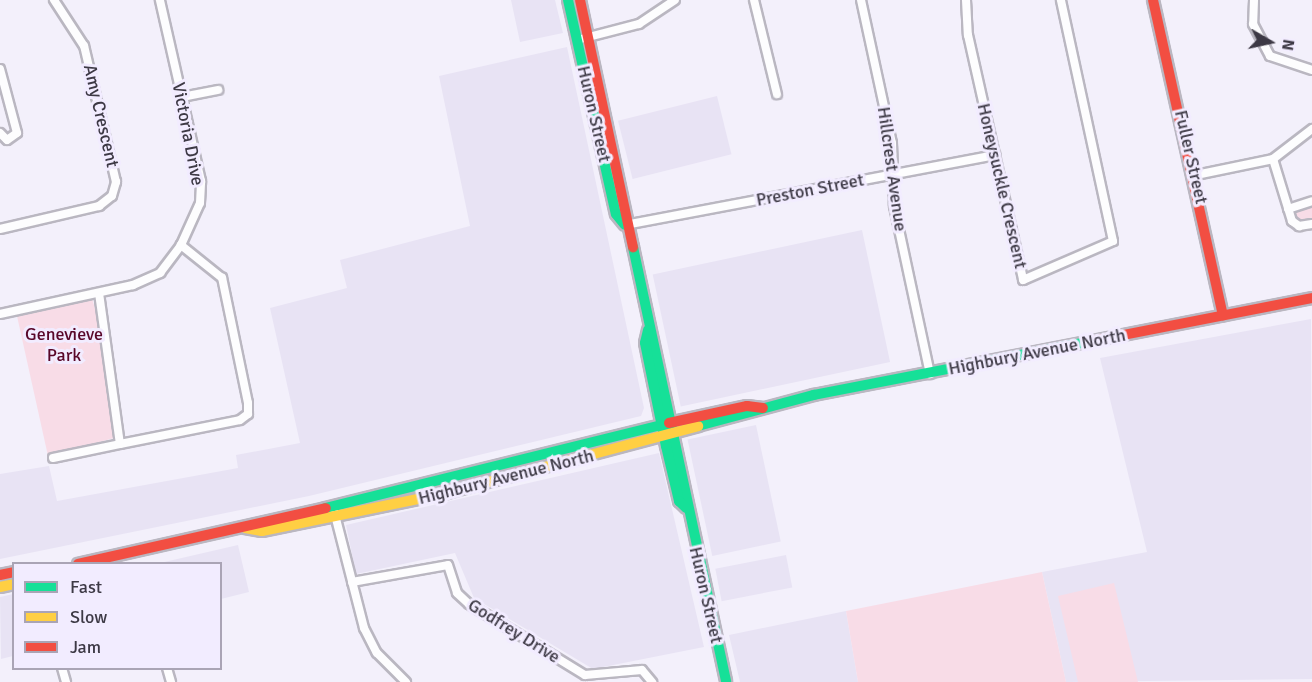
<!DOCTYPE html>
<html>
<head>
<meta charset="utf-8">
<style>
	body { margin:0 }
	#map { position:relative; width:1312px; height:682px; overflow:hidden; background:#f3f0fb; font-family:Signika,sans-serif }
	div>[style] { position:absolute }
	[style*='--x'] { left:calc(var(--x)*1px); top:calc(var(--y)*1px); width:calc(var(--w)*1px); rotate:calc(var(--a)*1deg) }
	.built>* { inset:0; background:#e8e3f4; transform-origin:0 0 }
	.green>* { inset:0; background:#f8dce7 }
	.roads { filter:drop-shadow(2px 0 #bab7c1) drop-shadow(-2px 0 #bab7c1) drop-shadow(0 2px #bab7c1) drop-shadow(0 -2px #bab7c1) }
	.street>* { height:8px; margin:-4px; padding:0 4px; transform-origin:4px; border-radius:4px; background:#fdfdfe }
	.fast>* { height:10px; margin:-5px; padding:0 5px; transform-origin:5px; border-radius:5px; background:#16e098 }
	.slow>* { height:10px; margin:-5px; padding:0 5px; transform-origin:5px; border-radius:5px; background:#ffcf43 }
	.jam>* { height:10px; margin:-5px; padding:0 5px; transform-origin:5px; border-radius:5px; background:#f24e42 }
	span { translate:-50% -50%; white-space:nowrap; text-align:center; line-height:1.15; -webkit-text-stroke:6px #f2ecff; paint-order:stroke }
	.street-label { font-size:18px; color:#3d3945 }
	.park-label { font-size:18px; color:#590729 }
	.legend { position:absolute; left:12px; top:562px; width:210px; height:108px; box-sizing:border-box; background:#f2ecff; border:2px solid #aaa4b5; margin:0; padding:8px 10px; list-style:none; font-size:18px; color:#3d3945 }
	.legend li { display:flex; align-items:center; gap:12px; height:30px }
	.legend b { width:30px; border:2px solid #aaa4b5 }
	.north { position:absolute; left:1240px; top:12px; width:60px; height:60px; -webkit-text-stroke:4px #f2ecff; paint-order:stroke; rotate:99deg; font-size:16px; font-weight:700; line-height:24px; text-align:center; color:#3d3945 }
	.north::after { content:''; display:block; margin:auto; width:21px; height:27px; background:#3d3945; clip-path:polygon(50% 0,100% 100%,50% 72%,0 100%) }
</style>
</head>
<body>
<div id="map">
	<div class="built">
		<div style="clip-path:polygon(511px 0,555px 0,563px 33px,520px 42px)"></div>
		<div style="clip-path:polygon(567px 47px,644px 408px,641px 416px,309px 496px,0 559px,0 474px,49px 466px,57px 501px,238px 468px,236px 455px,300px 443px,270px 308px,347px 288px,340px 260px,470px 226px,439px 76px)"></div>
		<div style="left:717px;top:96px;width:60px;height:102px;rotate:76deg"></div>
		<div style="left:862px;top:230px;width:135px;height:214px;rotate:78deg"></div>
		<div style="clip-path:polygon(1311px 319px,1312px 679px,1066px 682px,1042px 572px,1147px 552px,1100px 358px)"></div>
		<div style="left:756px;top:425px;width:119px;height:70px;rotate:78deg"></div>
		<div style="clip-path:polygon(659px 453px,704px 647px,593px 669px,474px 598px,455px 553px,356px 574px,346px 525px)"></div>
		<div style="clip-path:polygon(238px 545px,249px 592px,221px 599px,220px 564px,160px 563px)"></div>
		<div style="left:786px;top:555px;width:33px;height:72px;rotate:79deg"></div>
		<div style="clip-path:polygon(13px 594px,13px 656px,1px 659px,0 597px)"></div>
		<div style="clip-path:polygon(846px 611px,858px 682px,740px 682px,729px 635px)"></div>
	</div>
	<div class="green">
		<div style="clip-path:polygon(1312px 205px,1312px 221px,1296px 220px,1295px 209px)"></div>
		<div style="clip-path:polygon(92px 298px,103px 339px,114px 438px,48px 456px,17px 316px)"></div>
		<div style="clip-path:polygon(1042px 572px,1066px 682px,858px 682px,846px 611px)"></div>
		<div style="clip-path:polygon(1114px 583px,1138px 682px,1078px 682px,1058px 596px)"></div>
	</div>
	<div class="roads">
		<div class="street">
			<div style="--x:754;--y:0;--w:97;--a:76.3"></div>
			<div style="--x:861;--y:0;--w:146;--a:77.8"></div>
			<div style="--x:892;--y:143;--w:63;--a:88.2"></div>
			<div style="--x:894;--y:206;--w:172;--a:77.9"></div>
			<div style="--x:966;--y:0;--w:35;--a:87"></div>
			<div style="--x:968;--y:35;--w:251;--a:77.3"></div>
			<div style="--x:1023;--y:280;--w:98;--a:-23.4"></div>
			<div style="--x:1113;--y:241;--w:247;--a:-102.2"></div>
			<div style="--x:1254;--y:0;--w:24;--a:92"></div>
			<div style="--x:1253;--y:24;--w:36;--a:62"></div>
			<div style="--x:1270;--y:56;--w:44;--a:18.4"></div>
			<div style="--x:577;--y:40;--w:64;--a:-14.5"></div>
			<div style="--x:639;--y:24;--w:43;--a:-33.7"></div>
			<div style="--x:0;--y:69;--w:66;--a:75.1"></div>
			<div style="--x:17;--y:133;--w:12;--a:145"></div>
			<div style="--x:7;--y:140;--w:10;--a:-135"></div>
			<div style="--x:182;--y:97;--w:37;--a:-11"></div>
			<div style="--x:1273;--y:159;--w:65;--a:73"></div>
			<div style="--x:1292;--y:221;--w:9;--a:36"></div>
			<div style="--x:1299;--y:226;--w:13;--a:-9"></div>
			<div style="--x:1196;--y:175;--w:79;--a:-11.7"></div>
			<div style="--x:1273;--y:159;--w:49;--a:-37.6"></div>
			<div style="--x:1288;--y:209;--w:25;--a:-18"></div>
			<div style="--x:625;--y:225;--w:377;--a:-10.7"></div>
			<div style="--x:0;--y:229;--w:102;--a:-13.1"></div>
			<div style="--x:99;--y:206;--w:16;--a:-38"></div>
			<div style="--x:112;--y:196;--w:15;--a:-74"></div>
			<div style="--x:116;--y:182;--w:140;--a:-103.2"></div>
			<div style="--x:84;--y:46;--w:55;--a:-123.1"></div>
			<div style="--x:99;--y:293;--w:152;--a:82.1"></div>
			<div style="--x:120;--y:444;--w:122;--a:-11.3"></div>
			<div style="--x:240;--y:420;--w:10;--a:-37"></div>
			<div style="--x:248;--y:414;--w:11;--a:-90"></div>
			<div style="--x:248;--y:403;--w:128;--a:-101.7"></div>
			<div style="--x:222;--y:278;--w:53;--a:-141.2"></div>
			<div style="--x:0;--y:314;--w:136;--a:-12.3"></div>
			<div style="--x:133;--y:285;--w:30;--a:-24"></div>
			<div style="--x:160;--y:273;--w:35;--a:-53"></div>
			<div style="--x:181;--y:245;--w:46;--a:-65.7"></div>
			<div style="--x:200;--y:203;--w:22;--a:-87"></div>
			<div style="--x:201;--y:181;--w:186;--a:-102.8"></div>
			<div style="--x:53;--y:458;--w:68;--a:-11.8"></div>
			<div style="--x:334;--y:511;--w:121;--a:75.6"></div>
			<div style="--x:364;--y:628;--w:28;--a:63"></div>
			<div style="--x:377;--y:653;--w:41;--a:45"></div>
			<div style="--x:352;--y:582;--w:97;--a:-10"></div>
			<div style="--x:448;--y:565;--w:29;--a:72"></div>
			<div style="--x:457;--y:593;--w:16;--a:43"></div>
			<div style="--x:469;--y:604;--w:136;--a:31.5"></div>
			<div style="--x:585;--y:675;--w:57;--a:-5"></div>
			<div style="--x:642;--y:670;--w:16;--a:50"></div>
			<div style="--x:62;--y:668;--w:15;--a:74"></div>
			<div style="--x:167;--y:668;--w:15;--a:74"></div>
		</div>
		<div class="fast">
			<div style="--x:568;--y:0;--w:219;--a:77.4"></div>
			<div style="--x:616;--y:214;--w:14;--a:51"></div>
			<div style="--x:633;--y:247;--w:445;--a:77.9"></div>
			<div style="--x:648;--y:330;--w:13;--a:103"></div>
			<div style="--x:645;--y:343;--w:105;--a:78.5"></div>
			<div style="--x:666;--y:446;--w:57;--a:76.7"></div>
			<div style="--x:679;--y:501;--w:10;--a:45"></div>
			<div style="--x:698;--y:426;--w:120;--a:-15"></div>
			<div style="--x:814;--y:395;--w:284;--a:-11"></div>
			<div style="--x:326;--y:508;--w:353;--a:-13.9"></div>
		</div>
		<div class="slow">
			<div style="--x:245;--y:528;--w:17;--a:10"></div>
			<div style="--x:262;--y:531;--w:189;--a:-11.6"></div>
			<div style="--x:447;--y:493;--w:260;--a:-14.9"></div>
			<div style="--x:0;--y:587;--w:14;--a:-12"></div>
		</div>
		<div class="jam">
			<div style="--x:580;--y:0;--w:253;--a:77.9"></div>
			<div style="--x:1153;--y:0;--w:323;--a:77.5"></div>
			<div style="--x:1093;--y:341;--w:223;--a:-11.1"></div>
			<div style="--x:669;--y:423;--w:80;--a:-12.3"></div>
			<div style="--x:747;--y:406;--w:16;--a:7"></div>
			<div style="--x:78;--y:564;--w:254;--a:-12.7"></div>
			<div style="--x:0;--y:575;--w:14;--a:-12"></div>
		</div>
	</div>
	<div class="street-label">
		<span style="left:594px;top:114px;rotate:77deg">Huron Street</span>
		<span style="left:101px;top:116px;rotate:77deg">Amy Crescent</span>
		<span style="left:188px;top:134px;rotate:79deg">Victoria Drive</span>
		<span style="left:1191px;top:157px;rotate:77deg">Fuller Street</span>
		<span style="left:892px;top:169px;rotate:82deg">Hillcrest Avenue</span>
		<span style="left:1002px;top:186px;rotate:77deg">Honeysuckle Crescent</span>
		<span style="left:810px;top:190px;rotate:-11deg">Preston Street</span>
		<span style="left:1037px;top:352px;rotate:-11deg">Highbury Avenue North</span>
		<span style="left:506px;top:477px;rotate:-14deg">Highbury Avenue North</span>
		<span style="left:706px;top:595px;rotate:77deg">Huron Street</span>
		<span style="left:514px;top:631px;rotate:32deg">Godfrey Drive</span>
	</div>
	<div class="park-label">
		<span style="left:64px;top:345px">Genevieve<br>Park</span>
	</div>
	<ul class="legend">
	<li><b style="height:8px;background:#16e098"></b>Fast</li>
	<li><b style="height:8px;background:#ffcf43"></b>Slow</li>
	<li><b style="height:8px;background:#f24e42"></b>Jam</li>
	</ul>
	<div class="north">N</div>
</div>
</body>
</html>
